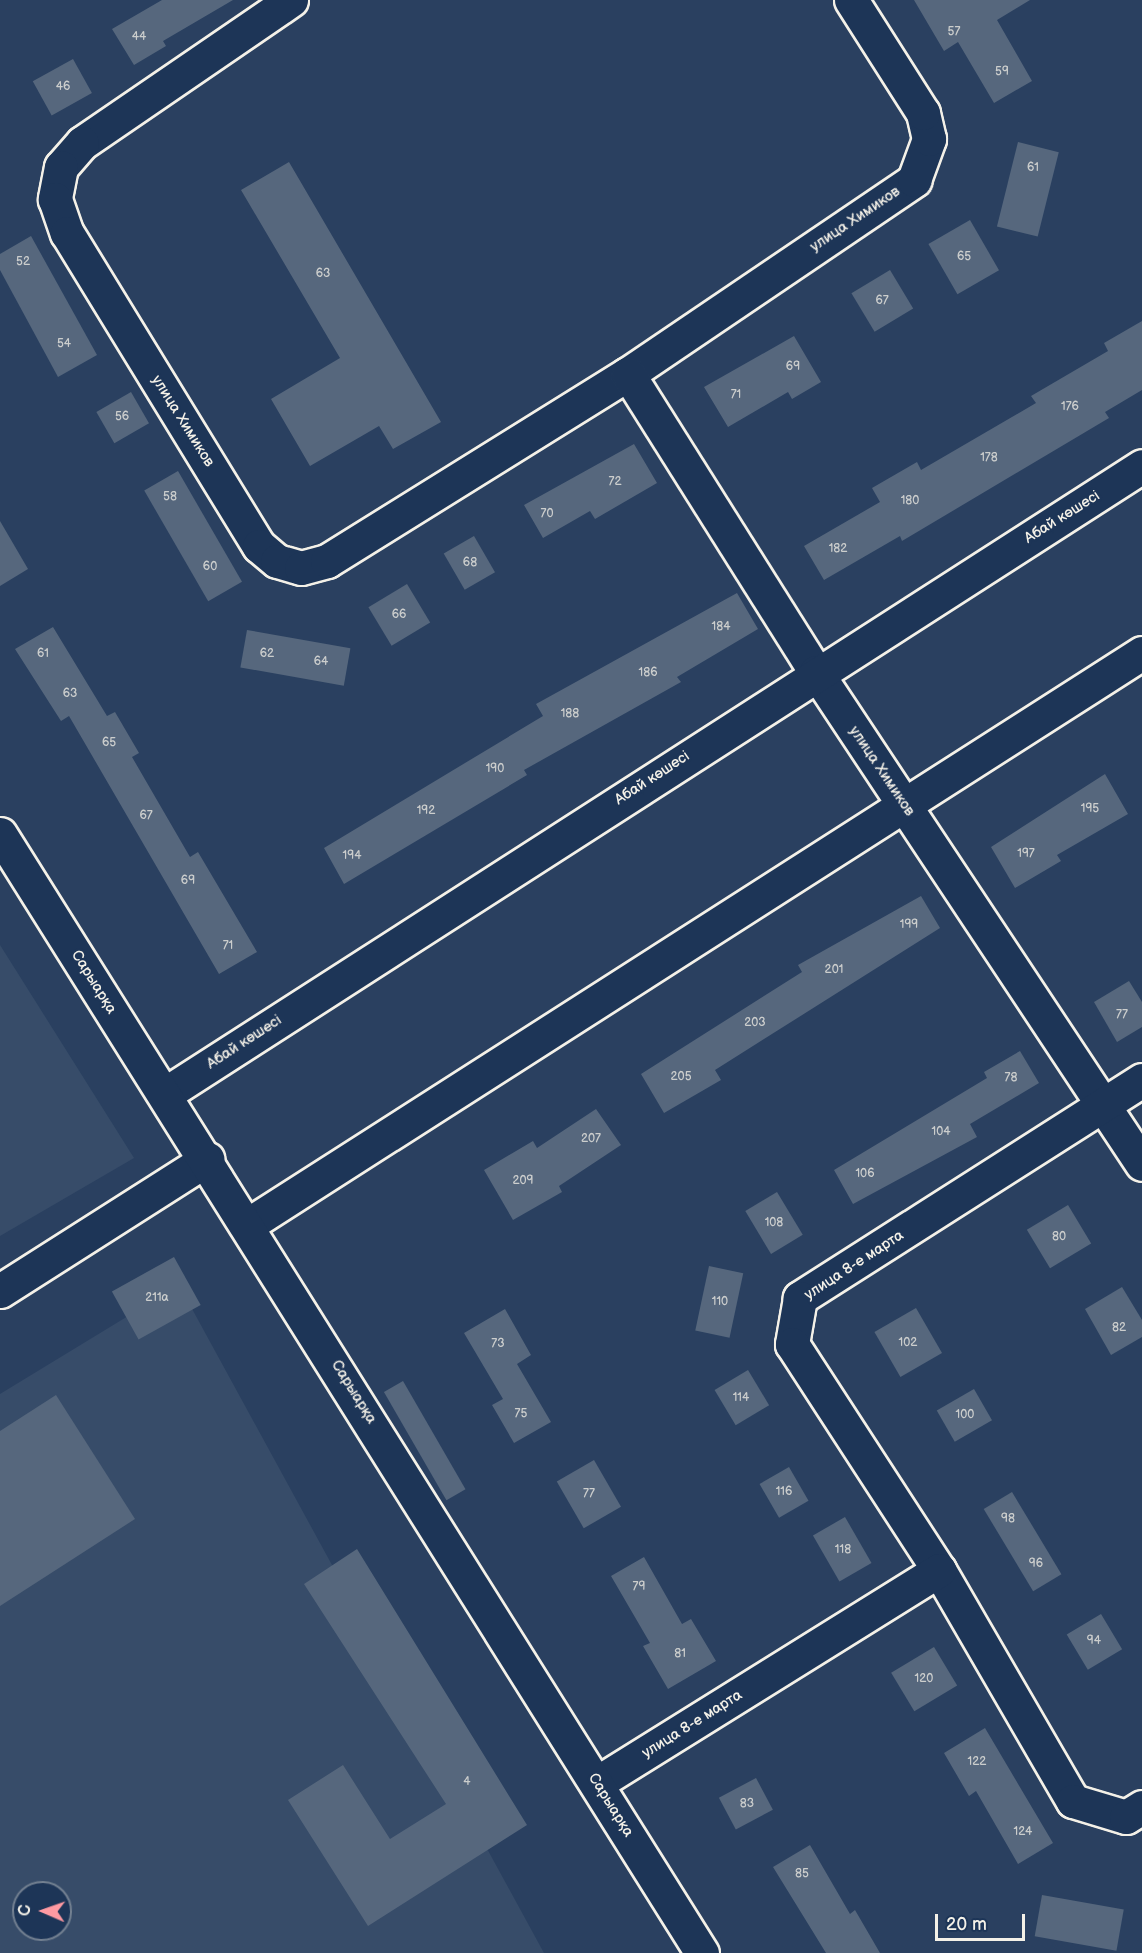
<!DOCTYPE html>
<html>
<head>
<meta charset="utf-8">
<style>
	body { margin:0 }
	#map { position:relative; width:1142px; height:1953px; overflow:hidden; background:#2a4060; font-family:"Balsamiq Sans",sans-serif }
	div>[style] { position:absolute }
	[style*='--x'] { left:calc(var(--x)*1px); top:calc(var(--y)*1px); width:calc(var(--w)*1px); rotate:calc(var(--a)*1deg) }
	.built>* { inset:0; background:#374c69 }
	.building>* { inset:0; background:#56677d; transform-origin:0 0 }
	.roads { filter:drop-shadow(2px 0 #f4f1e8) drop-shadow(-2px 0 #f4f1e8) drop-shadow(0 2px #f4f1e8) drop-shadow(0 -2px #f4f1e8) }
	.minor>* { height:33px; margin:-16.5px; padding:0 16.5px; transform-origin:16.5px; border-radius:16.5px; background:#1d3557 }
	.major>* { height:33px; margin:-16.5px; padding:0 16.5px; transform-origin:16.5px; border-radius:16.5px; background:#1d3557 }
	span { translate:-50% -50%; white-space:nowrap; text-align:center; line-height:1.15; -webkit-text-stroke:5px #1d3557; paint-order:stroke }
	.number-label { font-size:12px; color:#cccecd }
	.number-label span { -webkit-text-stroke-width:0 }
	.street-label { font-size:15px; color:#f4f1e8 }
	.north { position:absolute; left:12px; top:1881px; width:60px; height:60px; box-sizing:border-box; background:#1d3557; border:2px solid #738091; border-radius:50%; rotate:272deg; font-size:16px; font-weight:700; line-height:24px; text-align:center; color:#f4f1e8 }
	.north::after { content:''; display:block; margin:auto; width:21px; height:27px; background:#ff9aa2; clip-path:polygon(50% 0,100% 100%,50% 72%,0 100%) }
	.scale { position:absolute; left:935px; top:1914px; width:90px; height:27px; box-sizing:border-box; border:3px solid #f4f1e8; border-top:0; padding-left:8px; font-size:18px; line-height:21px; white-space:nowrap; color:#f4f1e8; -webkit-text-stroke:4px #1d3557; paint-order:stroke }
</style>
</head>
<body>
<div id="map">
	<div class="built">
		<div style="clip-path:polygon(0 945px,134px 1158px,0 1236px)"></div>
		<div style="clip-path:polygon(evenodd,179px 1285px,544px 1953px,0 1953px,0 1394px,179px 1285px,24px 1893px,60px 1893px,60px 1929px,24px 1929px,24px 1893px)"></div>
	</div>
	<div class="building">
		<div style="clip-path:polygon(162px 0,233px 0,163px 41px,166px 46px,134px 65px,112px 29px)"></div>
		<div style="clip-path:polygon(914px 0,1030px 0,997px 20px,1032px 81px,994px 103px,958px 42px,944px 51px)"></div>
		<div style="left:73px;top:59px;width:39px;height:46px;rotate:61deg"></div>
		<div style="left:1018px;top:142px;width:42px;height:87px;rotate:14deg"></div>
		<div style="clip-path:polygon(289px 162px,441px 422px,393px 449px,379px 426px,310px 466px,271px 399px,340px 358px,241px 190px)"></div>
		<div style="left:970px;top:220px;width:58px;height:48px;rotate:60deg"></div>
		<div style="clip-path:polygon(31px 236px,97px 355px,58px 377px,0 270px,0 254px)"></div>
		<div style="left:890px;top:270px;width:45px;height:45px;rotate:59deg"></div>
		<div style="clip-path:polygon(1142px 321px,1142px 390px,1105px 412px,1109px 418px,902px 541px,900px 536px,824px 580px,804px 546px,880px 502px,872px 488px,917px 462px,921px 470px,1036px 403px,1031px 396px,1108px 351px,1104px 343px)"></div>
		<div style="clip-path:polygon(794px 336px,821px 382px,792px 399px,788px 392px,728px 427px,704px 387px)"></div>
		<div style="left:131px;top:392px;width:36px;height:40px;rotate:60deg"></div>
		<div style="clip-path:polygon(634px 444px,657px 483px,595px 519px,590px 511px,543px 538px,524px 505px)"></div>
		<div style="left:178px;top:471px;width:128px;height:39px;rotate:60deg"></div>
		<div style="clip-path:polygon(0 521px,28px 569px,0 586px)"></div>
		<div style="left:474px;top:536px;width:42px;height:35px;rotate:60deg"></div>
		<div style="left:407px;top:584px;width:45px;height:45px;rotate:59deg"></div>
		<div style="clip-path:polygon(737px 593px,758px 629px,677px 677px,681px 682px,524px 770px,527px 775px,344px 884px,324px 848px,543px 716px,536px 704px)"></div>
		<div style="clip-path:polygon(53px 627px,107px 716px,115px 712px,139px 753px,132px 757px,190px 857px,198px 852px,257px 952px,219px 974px,69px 716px,61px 721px,15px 649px)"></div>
		<div style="left:247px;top:630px;width:105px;height:38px;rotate:10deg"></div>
		<div style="clip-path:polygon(1105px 774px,1128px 814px,1057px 855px,1061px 861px,1015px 888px,991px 847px)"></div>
		<div style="clip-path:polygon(921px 896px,940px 928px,715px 1070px,721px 1080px,664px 1113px,641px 1074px,802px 972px,798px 965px)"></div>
		<div style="clip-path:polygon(1129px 981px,1142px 1002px,1142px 1027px,1117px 1042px,1094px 1002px)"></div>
		<div style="clip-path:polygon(1020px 1051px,1039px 1083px,970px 1124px,977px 1137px,853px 1204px,834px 1170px,987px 1078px,984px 1072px)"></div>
		<div style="clip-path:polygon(596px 1109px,621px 1145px,559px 1186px,562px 1192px,513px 1220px,484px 1170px,533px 1141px,537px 1148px)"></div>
		<div style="left:777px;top:1192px;width:50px;height:37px;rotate:59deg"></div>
		<div style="left:1068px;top:1205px;width:45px;height:48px;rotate:59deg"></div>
		<div style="left:174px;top:1257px;width:55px;height:71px;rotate:61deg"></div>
		<div style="left:709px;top:1266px;width:35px;height:66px;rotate:12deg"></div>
		<div style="clip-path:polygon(1122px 1287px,1142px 1320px,1142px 1337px,1111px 1355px,1085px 1309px)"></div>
		<div style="left:916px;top:1308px;width:52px;height:48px;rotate:60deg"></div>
		<div style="clip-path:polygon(505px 1309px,531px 1355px,517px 1364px,551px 1422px,514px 1443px,492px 1405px,503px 1399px,464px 1333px)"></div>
		<div style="left:748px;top:1370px;width:41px;height:39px;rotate:59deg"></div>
		<div style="left:403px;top:1381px;width:125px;height:22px;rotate:60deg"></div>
		<div style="left:974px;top:1389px;width:36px;height:43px;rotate:60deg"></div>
		<div style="clip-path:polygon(56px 1395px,135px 1519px,0 1606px,0 1431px)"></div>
		<div style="left:594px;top:1460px;width:54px;height:43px;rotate:60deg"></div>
		<div style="left:789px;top:1467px;width:39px;height:34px;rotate:60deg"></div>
		<div style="left:1012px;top:1492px;width:96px;height:33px;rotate:59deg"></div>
		<div style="left:845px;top:1517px;width:53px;height:37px;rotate:60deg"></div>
		<div style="clip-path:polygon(357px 1549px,527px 1825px,368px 1926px,288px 1800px,343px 1765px,390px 1839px,446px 1804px,304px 1584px)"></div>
		<div style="clip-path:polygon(644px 1557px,682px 1624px,691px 1619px,716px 1661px,668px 1689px,643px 1646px,650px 1643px,611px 1576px)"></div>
		<div style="left:1101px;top:1614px;width:41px;height:40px;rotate:59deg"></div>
		<div style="left:934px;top:1647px;width:45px;height:50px;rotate:59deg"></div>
		<div style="clip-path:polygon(985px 1728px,1053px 1843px,1018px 1864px,976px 1791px,969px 1796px,944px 1753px)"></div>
		<div style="left:756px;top:1778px;width:36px;height:42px;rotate:62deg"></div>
		<div style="clip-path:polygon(810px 1845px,850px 1914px,855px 1910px,880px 1953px,826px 1953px,773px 1867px)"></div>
		<div style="left:1042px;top:1895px;width:83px;height:42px;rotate:10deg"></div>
	</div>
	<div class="roads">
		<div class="minor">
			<div style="--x:291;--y:0;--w:253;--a:145.6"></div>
			<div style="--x:82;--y:143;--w:32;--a:131"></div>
			<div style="--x:61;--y:167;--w:33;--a:101"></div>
			<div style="--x:55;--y:199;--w:36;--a:71"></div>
			<div style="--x:67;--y:233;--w:367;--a:58.5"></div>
			<div style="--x:259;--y:546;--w:23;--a:40"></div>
			<div style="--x:277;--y:561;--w:25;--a:16"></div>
			<div style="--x:301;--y:568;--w:27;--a:-15"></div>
			<div style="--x:327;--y:561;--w:354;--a:-31.9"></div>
			<div style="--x:628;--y:374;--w:346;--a:-34.1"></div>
			<div style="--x:914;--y:180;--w:44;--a:-69.9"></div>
			<div style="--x:929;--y:139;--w:27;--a:-103"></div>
			<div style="--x:923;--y:113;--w:134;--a:-122.5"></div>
			<div style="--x:628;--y:374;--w:352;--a:57.8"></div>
			<div style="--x:816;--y:672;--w:590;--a:56.47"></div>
			<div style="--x:1142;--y:1080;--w:406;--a:147.5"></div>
			<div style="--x:800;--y:1298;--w:47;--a:99.9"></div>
			<div style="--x:792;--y:1344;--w:270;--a:57"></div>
			<div style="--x:939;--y:1570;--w:267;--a:59.9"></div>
			<div style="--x:1073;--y:1801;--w:55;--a:16.8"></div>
			<div style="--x:1126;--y:1817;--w:19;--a:-32"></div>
			<div style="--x:165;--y:1094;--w:1161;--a:-32.73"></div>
			<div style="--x:249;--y:1224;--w:1060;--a:-32.6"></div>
			<div style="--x:0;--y:1291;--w:246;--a:-32.5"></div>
			<div style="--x:597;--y:1783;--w:403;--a:-31.9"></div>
		</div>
		<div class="major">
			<div style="--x:0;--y:834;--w:1321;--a:57.9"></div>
		</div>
	</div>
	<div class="number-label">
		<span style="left:954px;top:32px">57</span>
		<span style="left:139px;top:37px">44</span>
		<span style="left:1002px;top:72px">59</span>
		<span style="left:63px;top:87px">46</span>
		<span style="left:1033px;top:168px">61</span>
		<span style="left:964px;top:257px">65</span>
		<span style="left:23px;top:262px">52</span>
		<span style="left:323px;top:274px">63</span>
		<span style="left:882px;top:301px">67</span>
		<span style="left:64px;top:344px">54</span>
		<span style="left:793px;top:367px">69</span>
		<span style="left:736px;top:395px">71</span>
		<span style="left:1070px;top:407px">176</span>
		<span style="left:122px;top:417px">56</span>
		<span style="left:989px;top:458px">178</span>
		<span style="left:615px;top:482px">72</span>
		<span style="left:170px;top:497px">58</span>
		<span style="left:910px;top:501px">180</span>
		<span style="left:547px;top:514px">70</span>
		<span style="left:838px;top:549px">182</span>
		<span style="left:470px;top:563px">68</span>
		<span style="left:210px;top:567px">60</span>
		<span style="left:399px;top:615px">66</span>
		<span style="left:721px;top:627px">184</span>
		<span style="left:43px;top:654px">61</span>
		<span style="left:267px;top:654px">62</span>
		<span style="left:321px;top:662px">64</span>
		<span style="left:648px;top:673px">186</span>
		<span style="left:70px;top:694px">63</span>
		<span style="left:570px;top:714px">188</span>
		<span style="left:109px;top:743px">65</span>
		<span style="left:495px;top:769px">190</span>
		<span style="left:1090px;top:809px">195</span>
		<span style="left:426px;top:811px">192</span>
		<span style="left:146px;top:816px">67</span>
		<span style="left:1026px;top:854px">197</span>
		<span style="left:352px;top:856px">194</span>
		<span style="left:188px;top:881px">69</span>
		<span style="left:909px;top:925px">199</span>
		<span style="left:228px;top:946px">71</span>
		<span style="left:834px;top:970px">201</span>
		<span style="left:1122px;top:1015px">77</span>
		<span style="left:755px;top:1023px">203</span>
		<span style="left:681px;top:1077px">205</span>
		<span style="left:1011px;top:1078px">78</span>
		<span style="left:941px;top:1132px">104</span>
		<span style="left:591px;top:1139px">207</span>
		<span style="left:865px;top:1174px">106</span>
		<span style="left:523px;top:1181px">209</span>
		<span style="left:774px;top:1223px">108</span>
		<span style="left:1059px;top:1237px">80</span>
		<span style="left:157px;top:1298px">211а</span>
		<span style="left:720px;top:1302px">110</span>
		<span style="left:1119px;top:1328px">82</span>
		<span style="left:908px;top:1343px">102</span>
		<span style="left:498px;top:1344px">73</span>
		<span style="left:741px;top:1398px">114</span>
		<span style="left:521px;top:1414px">75</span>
		<span style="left:965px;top:1415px">100</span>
		<span style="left:784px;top:1492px">116</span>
		<span style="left:589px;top:1494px">77</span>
		<span style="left:1008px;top:1519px">98</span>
		<span style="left:843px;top:1550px">118</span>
		<span style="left:1036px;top:1564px">96</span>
		<span style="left:639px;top:1587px">79</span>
		<span style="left:1094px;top:1641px">94</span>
		<span style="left:680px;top:1654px">81</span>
		<span style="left:924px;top:1679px">120</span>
		<span style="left:977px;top:1762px">122</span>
		<span style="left:467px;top:1782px">4</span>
		<span style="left:747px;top:1804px">83</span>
		<span style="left:1023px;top:1832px">124</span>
		<span style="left:802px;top:1874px">85</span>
	</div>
	<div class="street-label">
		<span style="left:855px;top:219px;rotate:-34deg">улица Химиков</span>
		<span style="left:183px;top:421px;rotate:58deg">улица Химиков</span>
		<span style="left:1062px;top:517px;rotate:-32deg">Абай көшесі</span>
		<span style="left:882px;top:771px;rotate:56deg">улица Химиков</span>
		<span style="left:652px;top:778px;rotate:-33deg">Абай көшесі</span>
		<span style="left:94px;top:982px;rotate:58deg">Сарыарқа</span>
		<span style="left:244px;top:1042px;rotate:-33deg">Абай көшесі</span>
		<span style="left:854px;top:1265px;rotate:-33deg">улица 8-е марта</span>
		<span style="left:354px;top:1392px;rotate:58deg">Сарыарқа</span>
		<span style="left:692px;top:1724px;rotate:-32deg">улица 8-е марта</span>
		<span style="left:611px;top:1805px;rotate:58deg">Сарыарқа</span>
	</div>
	<div class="north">С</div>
	<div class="scale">20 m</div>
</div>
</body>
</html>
